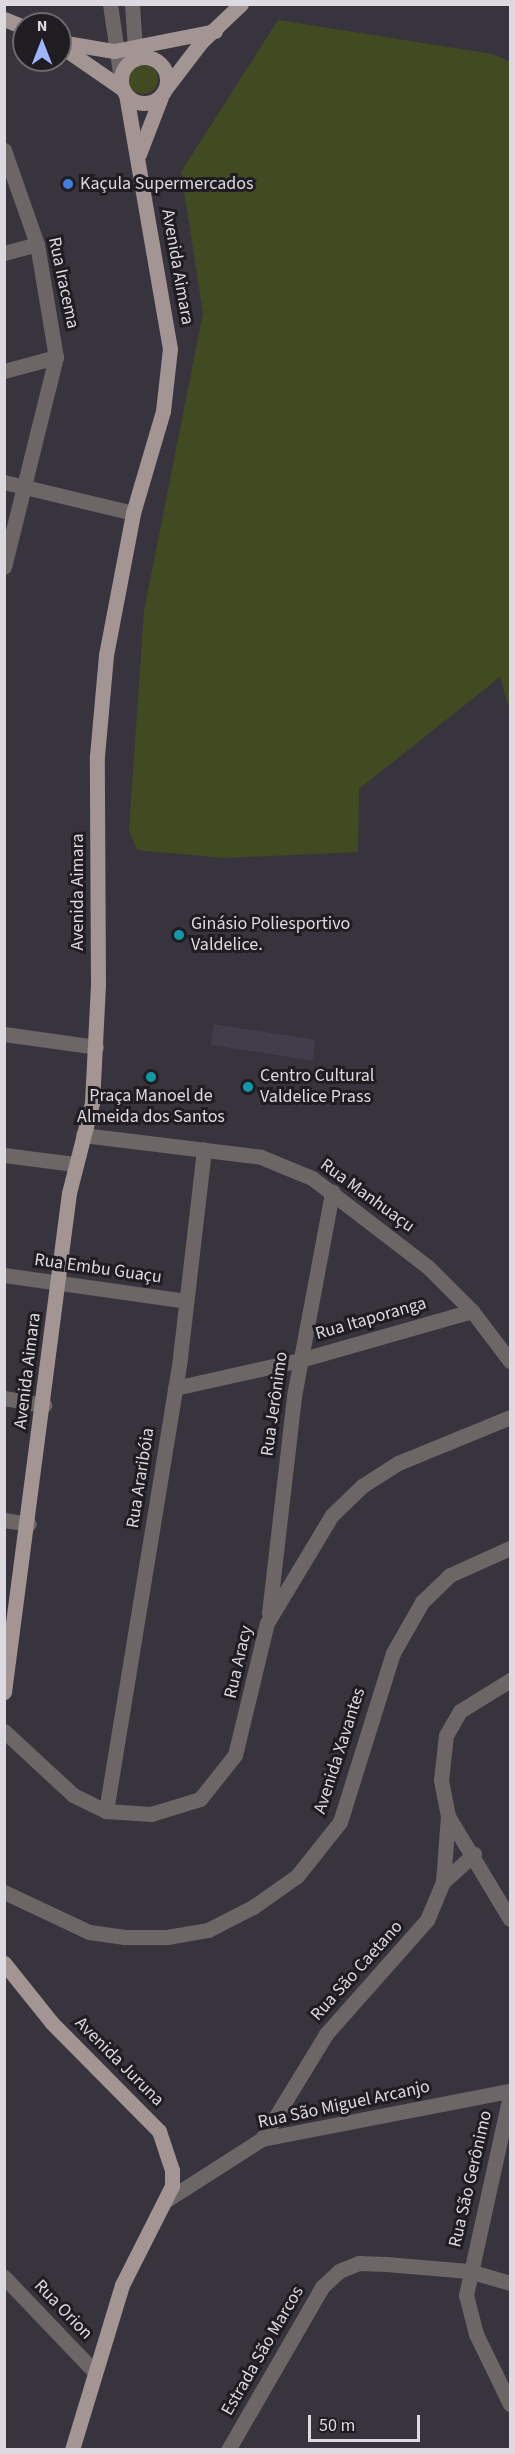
<!DOCTYPE html>
<html>
<head>
<meta charset="utf-8">
<style>
	body { margin:0 }
	#map { position:relative; width:515px; height:2454px; overflow:hidden; background:#38343e; font-family:"Source Sans 3",sans-serif }
	div>[style] { position:absolute }
	[style*='--x'] { left:calc(var(--x)*1px); top:calc(var(--y)*1px); width:calc(var(--w)*1px); rotate:calc(var(--a)*1deg) }
	.built>* { inset:0; background:#423c4b; transform-origin:0 0 }
	.green>* { inset:0; background:#424a22 }
	.round { border-radius:50% }
	.minor>* { height:15px; margin:-7.5px; padding:0 7.5px; transform-origin:7.5px; border-radius:7.5px; background:#6d6666 }
	.major>* { height:15px; margin:-7.5px; padding:0 7.5px; transform-origin:7.5px; border-radius:7.5px; background:#a29594 }
	.major>.ring { margin:-7.5px; padding:0; box-sizing:content-box; background:none; border:15px solid #a29594; border-radius:50% }
	.dots>* { width:16px; height:16px; translate:-50% -50%; box-sizing:border-box; border:3px solid #1f1d21; border-radius:50% }
	span { translate:-50% -50%; white-space:nowrap; text-align:center; line-height:1.15; -webkit-text-stroke:6px #1f1d21; paint-order:stroke }
	.poi-label { font-size:18px; color:#dcd9e0 }
	.left { translate:0 -50%; text-align:left }
	.street-label { font-size:18px; color:#dcd9e0 }
	.frame { position:absolute; inset:0; border:6px solid #dcd9e0; pointer-events:none }
	.north { position:absolute; left:12px; top:12px; width:60px; height:60px; box-sizing:border-box; background:#1f1d21; border:2px solid #6b686d; border-radius:50%; rotate:0deg; font-size:16px; font-weight:700; line-height:24px; text-align:center; color:#dcd9e0 }
	.north::after { content:''; display:block; margin:auto; width:21px; height:27px; background:#9eb4fd; clip-path:polygon(50% 0,100% 100%,50% 72%,0 100%) }
	.scale { position:absolute; left:308px; top:2415px; width:112px; height:27px; box-sizing:border-box; border:3px solid #dcd9e0; border-top:0; padding-left:8px; font-size:18px; line-height:21px; white-space:nowrap; color:#dcd9e0; -webkit-text-stroke:4px #1f1d21; paint-order:stroke }
</style>
</head>
<body>
<div id="map">
	<div class="built">
		<div style="left:214px;top:1024px;width:103px;height:21px;rotate:9deg"></div>
	</div>
	<div class="green">
		<div style="clip-path:polygon(278px 20px,492px 54px,510px 62px,510px 710px,500px 677px,359px 789px,358px 852px,224px 858px,137px 850px,129px 830px,144px 611px,203px 313px,181px 172px)"></div>
		<div class="round" style="left:128px;top:64px;width:30px;height:30px"></div>
	</div>
	<div class="minor">
		<div style="--x:110;--y:4;--w:76;--a:81.7"></div>
		<div style="--x:132;--y:4;--w:44;--a:86.1"></div>
		<div style="--x:4;--y:150;--w:100;--a:70.7"></div>
		<div style="--x:37;--y:244;--w:115;--a:80.5"></div>
		<div style="--x:56;--y:357;--w:216;--a:103.9"></div>
		<div style="--x:4;--y:253;--w:34;--a:-15"></div>
		<div style="--x:4;--y:371;--w:54;--a:-15.1"></div>
		<div style="--x:4;--y:482;--w:133;--a:13.5"></div>
		<div style="--x:4;--y:1034;--w:93;--a:8"></div>
		<div style="--x:83;--y:1135;--w:179;--a:7"></div>
		<div style="--x:261;--y:1157;--w:55;--a:22.4"></div>
		<div style="--x:312;--y:1178;--w:146;--a:37.5"></div>
		<div style="--x:428;--y:1267;--w:62;--a:45"></div>
		<div style="--x:472;--y:1311;--w:63;--a:52.8"></div>
		<div style="--x:4;--y:1155;--w:71;--a:7.3"></div>
		<div style="--x:4;--y:1275;--w:184;--a:8.1"></div>
		<div style="--x:175;--y:1388;--w:128;--a:-12.6"></div>
		<div style="--x:300;--y:1360;--w:179;--a:-15.9"></div>
		<div style="--x:4;--y:1398;--w:41;--a:9.9"></div>
		<div style="--x:4;--y:1520;--w:25;--a:9"></div>
		<div style="--x:269;--y:1613;--w:218;--a:-83.4"></div>
		<div style="--x:294;--y:1396;--w:208;--a:-79.4"></div>
		<div style="--x:510;--y:1680;--w:59;--a:148.2"></div>
		<div style="--x:460;--y:1711;--w:28;--a:120"></div>
		<div style="--x:446;--y:1735;--w:45;--a:96.3"></div>
		<div style="--x:441;--y:1780;--w:37;--a:79"></div>
		<div style="--x:448;--y:1816;--w:120;--a:59"></div>
		<div style="--x:4;--y:1731;--w:94;--a:42.8"></div>
		<div style="--x:73;--y:1795;--w:37;--a:26"></div>
		<div style="--x:106;--y:1811;--w:45;--a:3.8"></div>
		<div style="--x:151;--y:1814;--w:51;--a:-17"></div>
		<div style="--x:200;--y:1799;--w:56;--a:-51.5"></div>
		<div style="--x:235;--y:1755;--w:136;--a:-76.4"></div>
		<div style="--x:267;--y:1623;--w:126;--a:-59"></div>
		<div style="--x:332;--y:1515;--w:42;--a:-44"></div>
		<div style="--x:362;--y:1486;--w:43;--a:-32.6"></div>
		<div style="--x:398;--y:1463;--w:121;--a:-22.3"></div>
		<div style="--x:106;--y:1811;--w:460;--a:-80.7"></div>
		<div style="--x:180;--y:1357;--w:209;--a:-83.4"></div>
		<div style="--x:443;--y:1882;--w:42;--a:-42.1"></div>
		<div style="--x:4;--y:1892;--w:94;--a:25.2"></div>
		<div style="--x:89;--y:1932;--w:36;--a:8"></div>
		<div style="--x:125;--y:1937;--w:42;--a:0"></div>
		<div style="--x:167;--y:1937;--w:42;--a:-9.7"></div>
		<div style="--x:208;--y:1930;--w:51;--a:-27.1"></div>
		<div style="--x:253;--y:1907;--w:54;--a:-35.2"></div>
		<div style="--x:297;--y:1876;--w:69;--a:-51.5"></div>
		<div style="--x:340;--y:1822;--w:177;--a:-72.6"></div>
		<div style="--x:393;--y:1653;--w:59;--a:-60.4"></div>
		<div style="--x:422;--y:1602;--w:39;--a:-44"></div>
		<div style="--x:450;--y:1575;--w:66;--a:-24.2"></div>
		<div style="--x:510;--y:2095;--w:205;--a:102.4"></div>
		<div style="--x:466;--y:2295;--w:40;--a:75.6"></div>
		<div style="--x:476;--y:2334;--w:78;--a:64.1"></div>
		<div style="--x:262;--y:2139;--w:123;--a:-58.6"></div>
		<div style="--x:326;--y:2034;--w:152;--a:-48.5"></div>
		<div style="--x:427;--y:1920;--w:41;--a:-67.2"></div>
		<div style="--x:443;--y:1882;--w:66;--a:-85.7"></div>
		<div style="--x:165;--y:2201;--w:115;--a:-32.6"></div>
		<div style="--x:262;--y:2139;--w:253;--a:-11"></div>
		<div style="--x:4;--y:2277;--w:129;--a:46.3"></div>
		<div style="--x:228;--y:2450;--w:188;--a:-60"></div>
		<div style="--x:322;--y:2287;--w:23;--a:-43"></div>
		<div style="--x:339;--y:2271;--w:22;--a:-22"></div>
		<div style="--x:359;--y:2263;--w:27;--a:2"></div>
		<div style="--x:386;--y:2264;--w:83;--a:4.8"></div>
		<div style="--x:469;--y:2271;--w:43;--a:16.3"></div>
	</div>
	<div class="major">
		<div style="--x:4;--y:19;--w:22;--a:22"></div>
		<div style="--x:60;--y:42;--w:55;--a:9.5"></div>
		<div style="--x:114;--y:51;--w:103;--a:-11.2"></div>
		<div style="--x:65;--y:49;--w:70;--a:34.6"></div>
		<div class="ring" style="left:121px;top:57px;width:31px;height:31px"></div>
		<div style="--x:166;--y:88;--w:58;--a:-52.7"></div>
		<div style="--x:201;--y:42;--w:55;--a:-43.5"></div>
		<div style="--x:139;--y:154;--w:61;--a:-68.9"></div>
		<div style="--x:4;--y:1692;--w:503;--a:-82.58"></div>
		<div style="--x:69;--y:1193;--w:93;--a:-75.7"></div>
		<div style="--x:92;--y:1103;--w:119;--a:-87.1"></div>
		<div style="--x:98;--y:984;--w:228;--a:-90.3"></div>
		<div style="--x:97;--y:756;--w:101;--a:-84.9"></div>
		<div style="--x:106;--y:655;--w:145;--a:-79.2"></div>
		<div style="--x:133;--y:513;--w:106;--a:-73.6"></div>
		<div style="--x:163;--y:411;--w:62;--a:-83.6"></div>
		<div style="--x:170;--y:349;--w:258;--a:-99.8"></div>
		<div style="--x:4;--y:1963;--w:77;--a:51.3"></div>
		<div style="--x:52;--y:2023;--w:152;--a:45.3"></div>
		<div style="--x:159;--y:2131;--w:41;--a:71.6"></div>
		<div style="--x:172;--y:2170;--w:16;--a:90"></div>
		<div style="--x:172;--y:2186;--w:111;--a:116.8"></div>
		<div style="--x:122;--y:2285;--w:172;--a:106.9"></div>
	</div>
	<div class="dots">
		<div style="left:68px;top:184px;background:#3f7fe0"></div>
		<div style="left:179px;top:935px;background:#0f9aa8"></div>
		<div style="left:151px;top:1077px;background:#0f9aa8"></div>
		<div style="left:248px;top:1087px;background:#0f9aa8"></div>
	</div>
	<div class="poi-label">
		<span class="left" style="left:80px;top:184px">Kaçula Supermercados</span>
		<span class="left" style="left:191px;top:935px">Ginásio Poliesportivo<br>Valdelice.</span>
		<span class="left" style="left:260px;top:1087px">Centro Cultural<br>Valdelice Prass</span>
		<span style="left:151px;top:1107px">Praça Manoel de<br>Almeida dos Santos</span>
	</div>
	<div class="street-label">
		<span style="left:177px;top:267px;rotate:80deg">Avenida Aimara</span>
		<span style="left:63px;top:283px;rotate:78deg">Rua Iracema</span>
		<span style="left:78px;top:892px;rotate:-90deg">Avenida Aimara</span>
		<span style="left:367px;top:1196px;rotate:36deg">Rua Manhuaçu</span>
		<span style="left:98px;top:1269px;rotate:8deg">Rua Embu Guaçu</span>
		<span style="left:371px;top:1319px;rotate:-16deg">Rua Itaporanga</span>
		<span style="left:28px;top:1371px;rotate:-83deg">Avenida Aimara</span>
		<span style="left:275px;top:1404px;rotate:-82deg">Rua Jerônimo</span>
		<span style="left:141px;top:1478px;rotate:-81deg">Rua Araribóia</span>
		<span style="left:239px;top:1662px;rotate:-77deg">Rua Aracy</span>
		<span style="left:340px;top:1751px;rotate:-72deg">Avenida Xavantes</span>
		<span style="left:357px;top:1971px;rotate:-48deg">Rua São Caetano</span>
		<span style="left:119px;top:2062px;rotate:45deg">Avenida Juruna</span>
		<span style="left:344px;top:2105px;rotate:-12deg">Rua São Miguel Arcanjo</span>
		<span style="left:471px;top:2179px;rotate:-77deg">Rua São Gerônimo</span>
		<span style="left:63px;top:2310px;rotate:46deg">Rua Orion</span>
		<span style="left:263px;top:2351px;rotate:-60deg">Estrada São Marcos</span>
	</div>
	<div class="frame"></div>
	<div class="north">N</div>
	<div class="scale">50 m</div>
</div>
</body>
</html>
